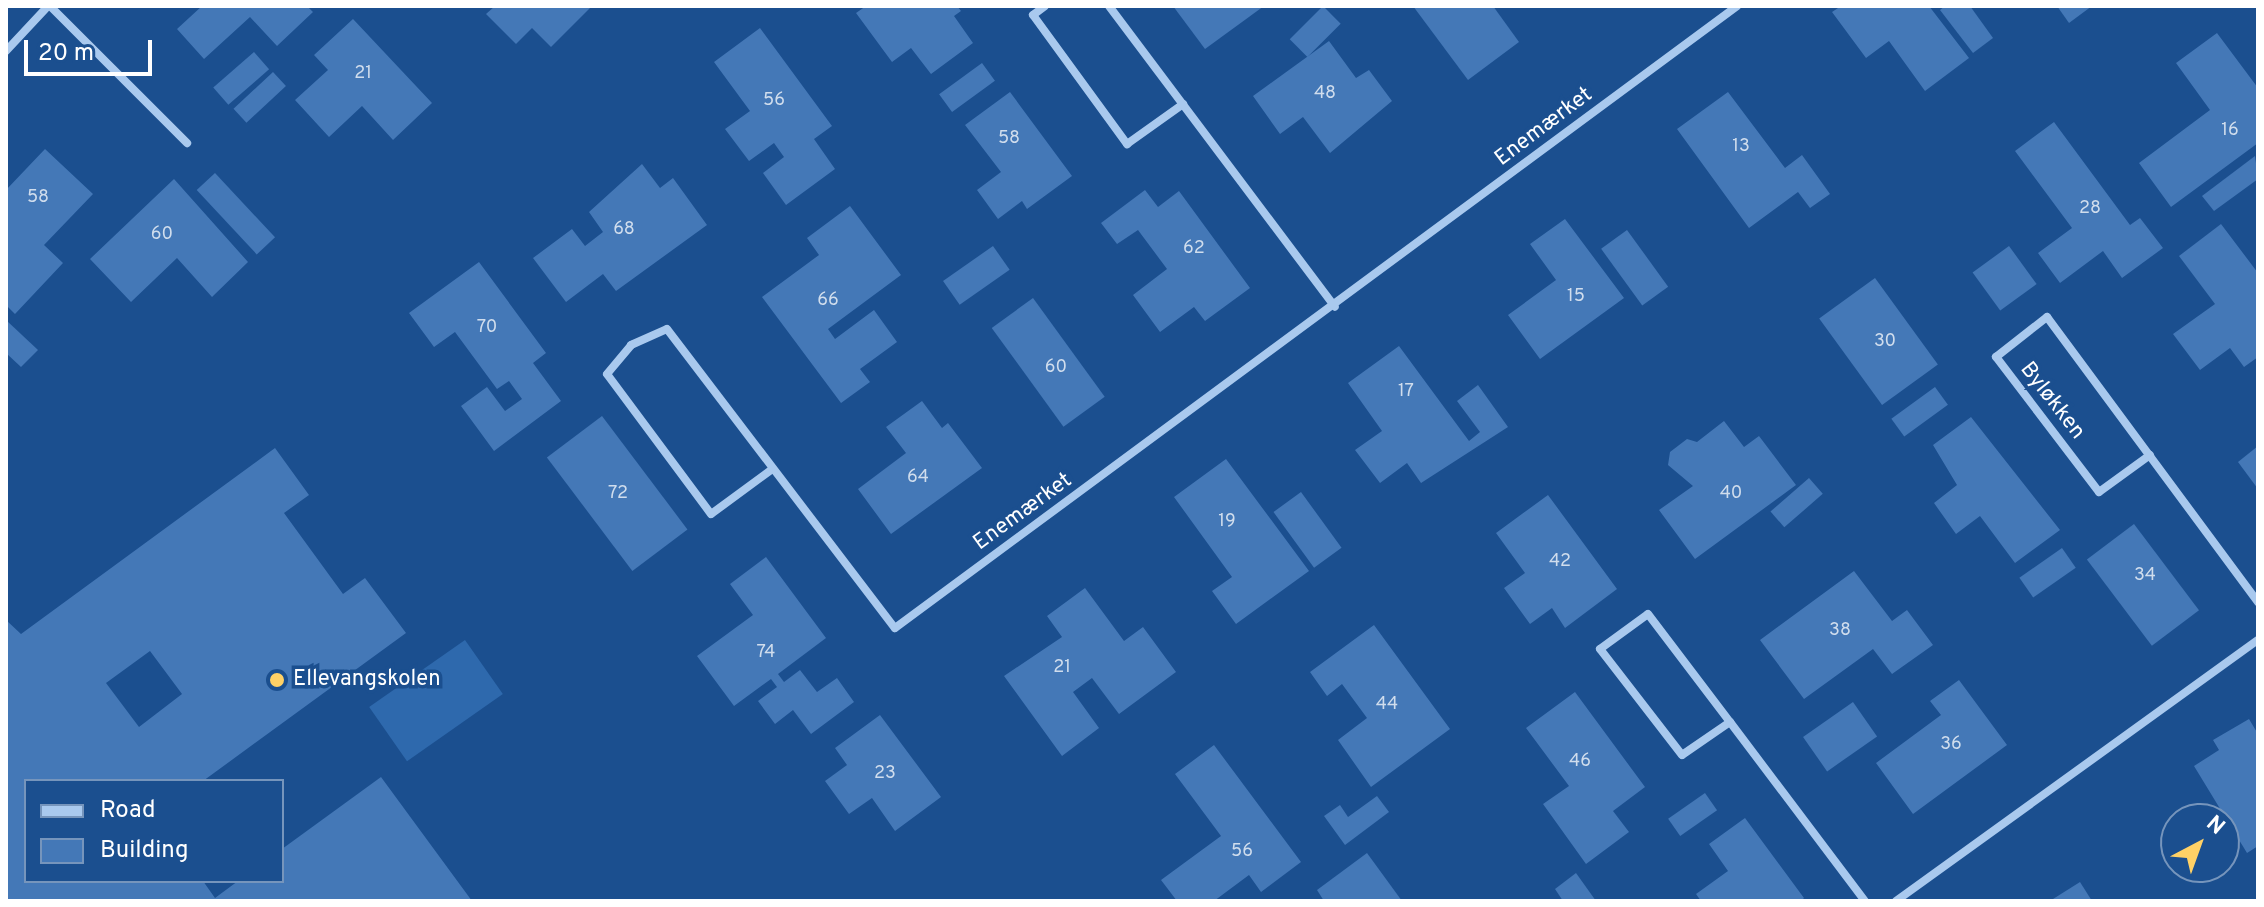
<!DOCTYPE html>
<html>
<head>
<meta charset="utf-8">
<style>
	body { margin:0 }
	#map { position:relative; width:2264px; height:907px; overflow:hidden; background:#1b4f8f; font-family:Overpass,sans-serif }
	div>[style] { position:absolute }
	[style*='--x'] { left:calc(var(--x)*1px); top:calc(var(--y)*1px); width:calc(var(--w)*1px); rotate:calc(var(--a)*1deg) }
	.green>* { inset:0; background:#2e69ad; transform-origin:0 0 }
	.building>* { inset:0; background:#4478b7; transform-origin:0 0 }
	.street>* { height:8px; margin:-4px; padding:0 4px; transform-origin:4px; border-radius:4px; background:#a9c9ee }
	.dots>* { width:22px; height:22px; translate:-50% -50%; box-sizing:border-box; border:4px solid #1b4f8f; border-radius:50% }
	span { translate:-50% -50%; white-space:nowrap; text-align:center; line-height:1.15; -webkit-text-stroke:7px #1b4f8f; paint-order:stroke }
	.number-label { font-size:18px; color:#d0dded }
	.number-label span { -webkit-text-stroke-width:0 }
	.street-label { font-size:22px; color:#fff }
	.poi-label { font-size:22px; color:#fff }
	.left { translate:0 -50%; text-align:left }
	.frame { position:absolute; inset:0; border:8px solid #fff; pointer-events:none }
	.legend { position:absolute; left:24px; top:779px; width:260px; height:104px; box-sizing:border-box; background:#1b4f8f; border:2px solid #7695bc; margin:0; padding:10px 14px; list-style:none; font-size:24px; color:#fff }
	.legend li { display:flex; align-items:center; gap:16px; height:40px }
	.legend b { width:40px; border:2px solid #7695bc }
	.north { position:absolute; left:2160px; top:803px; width:80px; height:80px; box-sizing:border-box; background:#1b4f8f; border:2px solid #7695bc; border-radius:50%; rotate:41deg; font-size:22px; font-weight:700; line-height:32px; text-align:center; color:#fff }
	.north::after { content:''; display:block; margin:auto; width:28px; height:36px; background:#ffd166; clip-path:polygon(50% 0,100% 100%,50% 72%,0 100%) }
	.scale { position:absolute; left:24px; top:40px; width:128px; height:36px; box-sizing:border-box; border:4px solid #fff; border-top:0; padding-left:10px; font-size:24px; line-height:28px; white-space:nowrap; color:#fff; -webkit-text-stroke:6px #1b4f8f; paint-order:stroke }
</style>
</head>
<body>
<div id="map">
	<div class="green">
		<div style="left:465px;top:640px;width:66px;height:117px;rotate:55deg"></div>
	</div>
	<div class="building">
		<div style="clip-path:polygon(202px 6px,307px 6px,313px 12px,277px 46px,250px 17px,204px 59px,177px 29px)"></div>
		<div style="clip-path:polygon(495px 6px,592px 6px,551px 47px,532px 28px,516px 44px,486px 14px)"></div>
		<div style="clip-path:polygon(866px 6px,957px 6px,961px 11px,954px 16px,973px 43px,931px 74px,911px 48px,892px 62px,856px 13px)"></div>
		<div style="clip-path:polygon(1173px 6px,1264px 6px,1205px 49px)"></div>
		<div style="left:1323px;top:6px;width:25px;height:47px;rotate:45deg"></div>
		<div style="clip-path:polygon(1413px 6px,1493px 6px,1519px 42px,1468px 80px)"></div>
		<div style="clip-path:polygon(1841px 6px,1929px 6px,1969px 58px,1925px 91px,1889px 41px,1866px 58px,1832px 12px)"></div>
		<div style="clip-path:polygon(1945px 6px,1970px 6px,1993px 38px,1973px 53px,1940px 10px)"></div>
		<div style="clip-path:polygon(2057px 6px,2092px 6px,2069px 23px)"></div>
		<div style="clip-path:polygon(353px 19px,432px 103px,393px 140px,362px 106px,329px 137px,295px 100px,328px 70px,314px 55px)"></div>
		<div style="clip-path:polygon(760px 28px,832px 126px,814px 139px,835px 169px,786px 205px,763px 173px,784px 157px,774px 143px,749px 161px,725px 129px,750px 111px,714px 62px)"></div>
		<div style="clip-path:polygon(2217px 33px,2258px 88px,2258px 143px,2171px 207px,2139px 163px,2210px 110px,2176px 63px)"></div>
		<div style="clip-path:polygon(1329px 41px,1356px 78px,1369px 70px,1392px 101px,1330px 153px,1303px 117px,1280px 134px,1253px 96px)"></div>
		<div style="left:254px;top:52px;width:23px;height:54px;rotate:49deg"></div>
		<div style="left:982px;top:63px;width:22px;height:53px;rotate:54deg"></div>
		<div style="left:273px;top:72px;width:19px;height:54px;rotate:47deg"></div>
		<div style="clip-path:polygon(1010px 92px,1072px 176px,1027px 209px,1022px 201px,998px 219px,977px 190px,1001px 172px,965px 125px)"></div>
		<div style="clip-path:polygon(1728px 92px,1785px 168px,1802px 155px,1830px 194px,1810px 208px,1798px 192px,1749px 228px,1677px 129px)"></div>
		<div style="clip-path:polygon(2054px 122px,2130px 225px,2140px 218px,2163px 248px,2122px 278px,2103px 251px,2060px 283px,2038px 253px,2072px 228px,2015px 151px)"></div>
		<div style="clip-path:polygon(45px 149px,93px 194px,44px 245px,63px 263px,15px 314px,6px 305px,6px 190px)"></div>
		<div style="clip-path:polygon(2255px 156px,2258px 179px,2214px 211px,2202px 196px)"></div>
		<div style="clip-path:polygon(642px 164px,660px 188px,673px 178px,707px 225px,616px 291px,603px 274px,566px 302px,533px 258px,572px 229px,585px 246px,603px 232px,589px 212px)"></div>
		<div style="left:215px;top:173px;width:88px;height:25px;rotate:47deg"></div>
		<div style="clip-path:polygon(174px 179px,248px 262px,212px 297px,177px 258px,131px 302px,90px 259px)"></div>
		<div style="clip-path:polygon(1145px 190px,1158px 207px,1179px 191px,1250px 288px,1205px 321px,1194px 307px,1160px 332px,1133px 295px,1167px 269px,1138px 230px,1117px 244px,1101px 223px)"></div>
		<div style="clip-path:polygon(850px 206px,901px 275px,828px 329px,835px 339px,874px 310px,897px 342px,860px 369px,870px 382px,841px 403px,762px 297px,819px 255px,807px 238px)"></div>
		<div style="clip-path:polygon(1565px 219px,1624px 298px,1540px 359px,1508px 315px,1556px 280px,1530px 244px)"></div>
		<div style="clip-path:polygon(2221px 224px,2258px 273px,2258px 357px,2244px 367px,2230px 348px,2200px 370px,2173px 334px,2215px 304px,2179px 256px)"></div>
		<div style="left:1627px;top:230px;width:70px;height:32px;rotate:54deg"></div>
		<div style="left:993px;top:246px;width:29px;height:61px;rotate:55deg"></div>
		<div style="left:2009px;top:246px;width:47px;height:45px;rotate:54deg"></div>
		<div style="clip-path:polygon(479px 262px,546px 353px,533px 363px,561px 401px,494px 451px,461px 406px,487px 387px,505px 411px,522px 399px,509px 381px,497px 389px,455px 332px,434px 347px,409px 313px)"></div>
		<div style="left:1875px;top:278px;width:107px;height:69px;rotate:54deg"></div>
		<div style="left:1033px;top:298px;width:122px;height:51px;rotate:54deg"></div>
		<div style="clip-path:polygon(6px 320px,38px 350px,21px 367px,6px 353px)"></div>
		<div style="clip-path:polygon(1399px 346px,1469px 441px,1480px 432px,1457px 401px,1478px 385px,1508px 427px,1421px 483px,1407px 463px,1380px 483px,1355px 450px,1382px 431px,1348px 383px)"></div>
		<div style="left:1935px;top:387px;width:22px;height:54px;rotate:54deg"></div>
		<div style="clip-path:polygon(922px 401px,942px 428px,948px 423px,982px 468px,891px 534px,858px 489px,906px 453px,886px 427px)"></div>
		<div style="left:602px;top:416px;width:142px;height:69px;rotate:53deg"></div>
		<div style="clip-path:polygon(1971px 417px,2060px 530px,2015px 563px,1980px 516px,1956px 534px,1934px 503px,1957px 485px,1933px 445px)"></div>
		<div style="clip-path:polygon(1724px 421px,1744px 447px,1759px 436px,1796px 485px,1695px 559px,1659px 510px,1693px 486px,1668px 465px,1670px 452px,1687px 439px,1697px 442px)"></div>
		<div style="clip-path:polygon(2258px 446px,2258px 489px,2238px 462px)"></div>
		<div style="clip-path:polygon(evenodd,275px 448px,309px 495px,284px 513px,343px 594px,365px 578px,406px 633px,203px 781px,26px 781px,26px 881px,203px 881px,215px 898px,238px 881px,282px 881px,282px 849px,381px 777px,472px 901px,6px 901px,6px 620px,21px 634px,275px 448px,150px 651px,182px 694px,139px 727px,106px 683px,150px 651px)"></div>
		<div style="clip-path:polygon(1226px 459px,1309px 571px,1236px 624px,1212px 591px,1232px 577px,1174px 497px)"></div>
		<div style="left:1809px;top:478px;width:21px;height:51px;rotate:49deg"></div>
		<div style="left:1301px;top:492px;width:69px;height:34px;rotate:54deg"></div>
		<div style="clip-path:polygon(1548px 495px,1617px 589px,1565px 628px,1552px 608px,1530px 624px,1504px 588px,1525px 573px,1496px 533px)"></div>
		<div style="left:2134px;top:524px;width:108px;height:59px;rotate:53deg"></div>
		<div style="left:2062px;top:548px;width:24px;height:52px;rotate:55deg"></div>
		<div style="clip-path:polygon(766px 557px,826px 638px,778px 674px,784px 682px,800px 670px,817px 692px,837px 678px,854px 702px,811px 734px,793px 710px,775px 724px,758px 701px,777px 687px,771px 679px,734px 706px,697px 656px,753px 615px,730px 584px)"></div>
		<div style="clip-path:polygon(1854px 571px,1892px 621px,1907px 610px,1933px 645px,1892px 674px,1873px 649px,1804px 699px,1760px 640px)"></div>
		<div style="clip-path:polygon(1085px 588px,1124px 641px,1143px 627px,1176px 672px,1119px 714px,1092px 678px,1073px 692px,1099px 728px,1062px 756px,1004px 676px,1062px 637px,1047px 616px)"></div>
		<div style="clip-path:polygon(1374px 625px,1450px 729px,1371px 787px,1338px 740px,1367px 718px,1342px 684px,1327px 696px,1310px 672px)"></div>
		<div style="clip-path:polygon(1959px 680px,2007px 745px,1913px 814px,1876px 763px,1941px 715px,1930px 701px)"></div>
		<div style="clip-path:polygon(1575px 692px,1645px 787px,1613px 811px,1629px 832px,1586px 864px,1543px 804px,1569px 786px,1526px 728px)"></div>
		<div style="left:1853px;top:702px;width:42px;height:61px;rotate:55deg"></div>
		<div style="clip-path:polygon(880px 715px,941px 797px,895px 831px,872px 798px,849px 814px,825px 781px,847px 765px,835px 748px)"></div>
		<div style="clip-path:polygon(2249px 719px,2258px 734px,2258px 846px,2247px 853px,2194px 766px,2219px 750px,2213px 740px)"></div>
		<div style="clip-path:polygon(1214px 745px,1301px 862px,1261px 892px,1249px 875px,1214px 901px,1177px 901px,1161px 880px,1221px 836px,1175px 774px)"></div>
		<div style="left:1705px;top:793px;width:21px;height:45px;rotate:55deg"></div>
		<div style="clip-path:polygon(1377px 796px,1389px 812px,1345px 845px,1324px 816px,1340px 805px,1348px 817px)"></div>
		<div style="clip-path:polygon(1745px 818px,1804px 898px,1801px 901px,1701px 901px,1696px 894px,1728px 871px,1709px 844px)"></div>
		<div style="clip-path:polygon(1367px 853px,1402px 901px,1324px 901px,1317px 890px)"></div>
		<div style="clip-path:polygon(1576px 873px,1596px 901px,1563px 901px,1555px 889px)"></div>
		<div style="clip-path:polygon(2080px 882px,2092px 901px,2055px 901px,2053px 899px)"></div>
	</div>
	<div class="street">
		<div style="--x:50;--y:6;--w:194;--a:45"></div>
		<div style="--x:1045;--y:6;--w:15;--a:143"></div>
		<div style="--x:1033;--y:15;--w:160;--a:53.9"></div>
		<div style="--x:1127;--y:144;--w:69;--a:-35.5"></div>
		<div style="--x:1109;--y:6;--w:376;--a:53.1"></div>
		<div style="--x:6;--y:51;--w:62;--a:-47"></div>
		<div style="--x:2150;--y:455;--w:63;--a:144"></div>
		<div style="--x:2099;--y:492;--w:170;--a:-127.3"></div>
		<div style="--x:1996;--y:357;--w:65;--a:-38.1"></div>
		<div style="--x:2047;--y:317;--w:355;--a:53.5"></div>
		<div style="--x:771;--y:470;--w:74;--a:143.7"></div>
		<div style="--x:711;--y:514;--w:174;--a:-126.6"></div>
		<div style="--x:607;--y:374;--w:38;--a:-50"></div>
		<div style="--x:631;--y:345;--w:39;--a:-24"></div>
		<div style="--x:667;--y:329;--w:376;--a:52.7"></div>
		<div style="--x:895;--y:628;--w:1047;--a:-36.45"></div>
		<div style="--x:1730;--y:722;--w:58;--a:145.5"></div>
		<div style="--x:1682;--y:755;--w:134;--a:-127.7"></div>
		<div style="--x:1600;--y:649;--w:59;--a:-36.1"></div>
		<div style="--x:1648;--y:614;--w:136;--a:52.8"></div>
		<div style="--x:1730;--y:722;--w:224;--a:53"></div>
		<div style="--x:1896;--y:901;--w:446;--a:-35.8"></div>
	</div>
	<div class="dots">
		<div style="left:277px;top:680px;background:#ffd166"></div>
	</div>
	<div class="number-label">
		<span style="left:363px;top:74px">21</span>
		<span style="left:1325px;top:94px">48</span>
		<span style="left:774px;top:101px">56</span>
		<span style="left:2230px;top:131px">16</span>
		<span style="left:1009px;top:139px">58</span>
		<span style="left:1741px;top:147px">13</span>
		<span style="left:38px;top:198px">58</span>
		<span style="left:2090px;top:209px">28</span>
		<span style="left:624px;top:230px">68</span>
		<span style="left:162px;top:235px">60</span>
		<span style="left:1194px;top:249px">62</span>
		<span style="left:1576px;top:297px">15</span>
		<span style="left:828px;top:301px">66</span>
		<span style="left:487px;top:328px">70</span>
		<span style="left:1885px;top:342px">30</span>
		<span style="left:1056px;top:368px">60</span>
		<span style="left:1406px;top:392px">17</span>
		<span style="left:918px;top:478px">64</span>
		<span style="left:618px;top:494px">72</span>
		<span style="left:1731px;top:494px">40</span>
		<span style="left:1227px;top:522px">19</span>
		<span style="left:1560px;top:562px">42</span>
		<span style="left:2145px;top:576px">34</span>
		<span style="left:1840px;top:631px">38</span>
		<span style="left:766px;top:653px">74</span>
		<span style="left:1062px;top:668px">21</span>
		<span style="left:1387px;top:705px">44</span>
		<span style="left:1951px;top:745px">36</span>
		<span style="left:1580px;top:762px">46</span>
		<span style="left:885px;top:774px">23</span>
		<span style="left:1242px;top:852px">56</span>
	</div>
	<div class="street-label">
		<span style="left:1544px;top:127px;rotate:-37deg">Enemærket</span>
		<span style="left:2052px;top:401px;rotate:52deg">Byløkken</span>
		<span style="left:1023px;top:512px;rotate:-36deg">Enemærket</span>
	</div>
	<div class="poi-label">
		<span class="left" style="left:293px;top:680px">Ellevangskolen</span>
	</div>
	<div class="frame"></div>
	<ul class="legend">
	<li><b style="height:10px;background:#a9c9ee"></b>Road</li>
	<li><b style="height:22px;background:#4478b7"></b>Building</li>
	</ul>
	<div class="north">N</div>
	<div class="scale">20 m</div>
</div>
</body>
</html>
